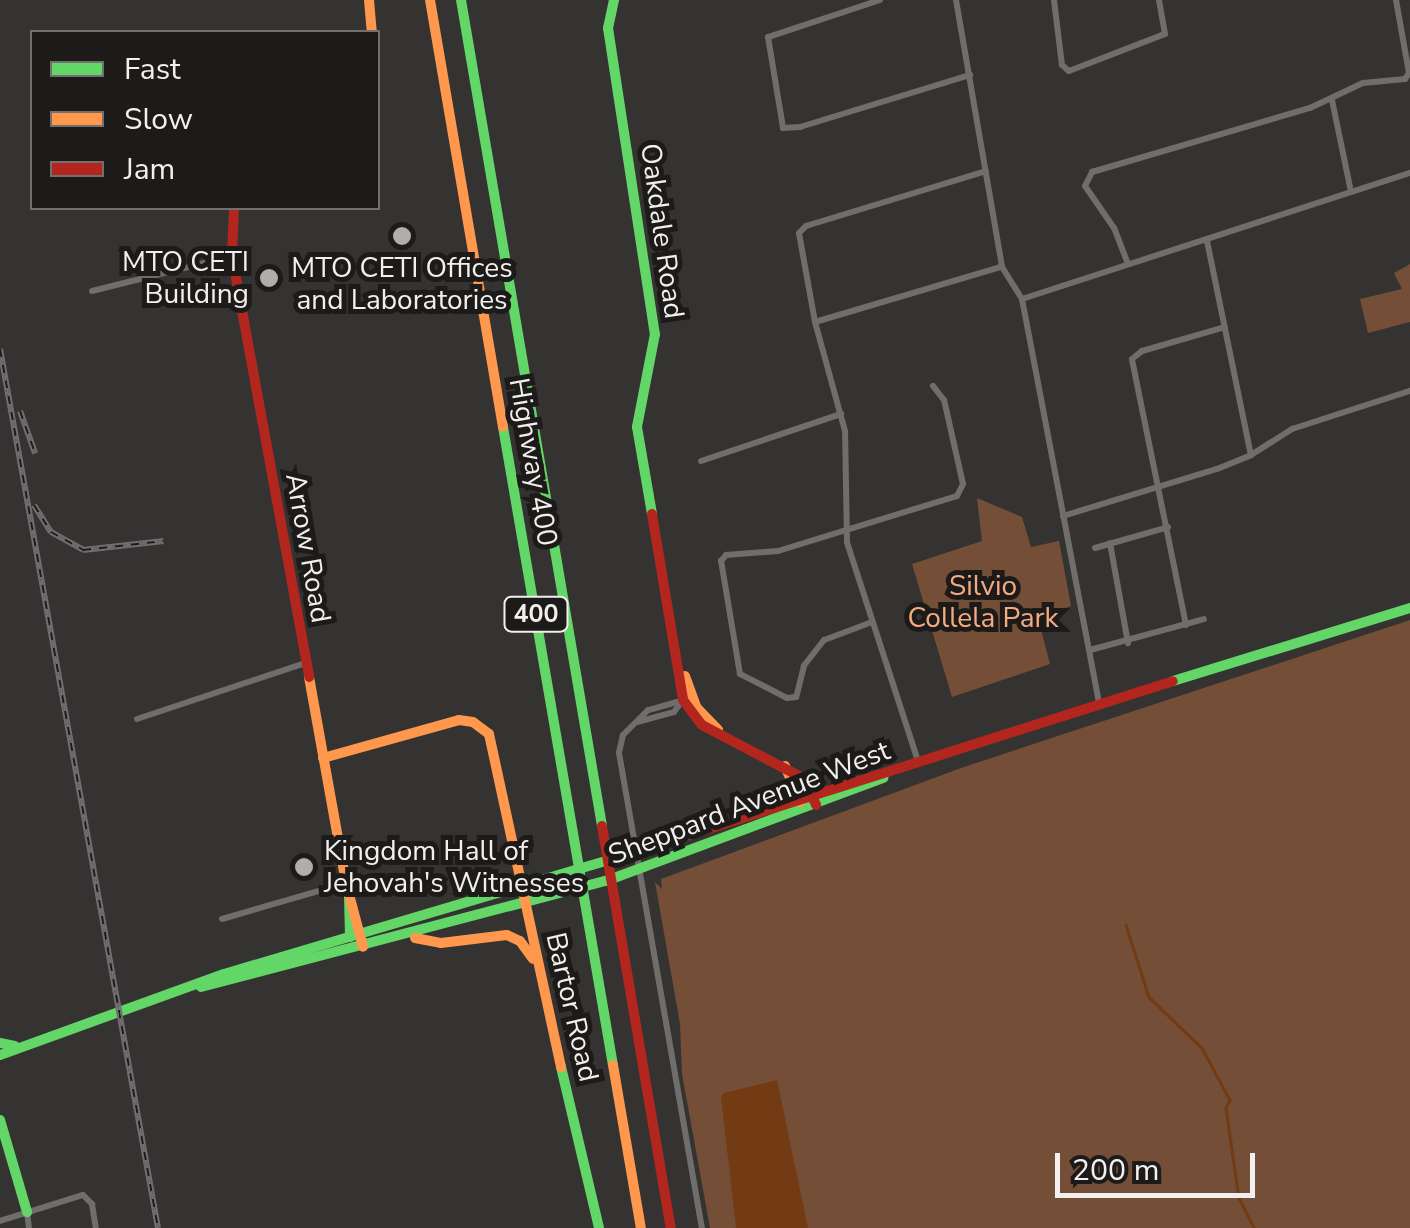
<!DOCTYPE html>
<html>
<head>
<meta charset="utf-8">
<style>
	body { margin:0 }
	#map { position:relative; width:1410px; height:1228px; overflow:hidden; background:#353332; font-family:"Nunito Sans",sans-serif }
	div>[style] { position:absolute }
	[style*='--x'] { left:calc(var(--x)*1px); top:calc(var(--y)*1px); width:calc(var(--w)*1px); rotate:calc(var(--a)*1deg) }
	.green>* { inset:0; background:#744e37 }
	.water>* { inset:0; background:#733b13 }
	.stream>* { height:2.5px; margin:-1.25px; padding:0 1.25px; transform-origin:1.25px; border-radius:1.25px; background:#733b13 }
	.street>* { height:6px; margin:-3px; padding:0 3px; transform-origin:3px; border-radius:3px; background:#6f6e6d }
	.fast>* { height:10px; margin:-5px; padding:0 5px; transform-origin:5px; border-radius:5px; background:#63d668 }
	.slow>* { height:10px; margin:-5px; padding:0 5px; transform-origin:5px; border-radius:5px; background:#ff974d }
	.jam>* { height:10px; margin:-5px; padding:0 5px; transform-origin:5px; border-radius:5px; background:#b3261e }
	.rail>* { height:6px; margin-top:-3px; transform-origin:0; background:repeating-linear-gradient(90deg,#1c1b1a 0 8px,#706e6e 0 16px); box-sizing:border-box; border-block:2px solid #706e6e }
	.dots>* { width:28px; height:28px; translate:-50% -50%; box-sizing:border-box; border:5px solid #1c1b1a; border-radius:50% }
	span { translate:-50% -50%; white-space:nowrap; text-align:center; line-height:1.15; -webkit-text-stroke:10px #1c1b1a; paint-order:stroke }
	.shield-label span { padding:2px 8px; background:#1c1b1a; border:2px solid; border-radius:8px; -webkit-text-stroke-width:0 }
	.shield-label { font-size:25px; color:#f2f0ee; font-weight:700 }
	.street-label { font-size:28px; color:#f2f0ee }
	.poi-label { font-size:28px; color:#f2f0ee }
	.right { translate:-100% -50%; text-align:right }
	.left { translate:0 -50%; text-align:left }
	.park-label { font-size:28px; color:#f5aa80 }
	.legend { position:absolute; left:30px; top:30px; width:350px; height:180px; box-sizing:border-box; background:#1c1b1a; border:2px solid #72706f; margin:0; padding:12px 18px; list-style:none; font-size:30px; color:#f2f0ee }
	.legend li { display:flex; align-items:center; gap:20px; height:50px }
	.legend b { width:50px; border:2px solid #72706f }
	.scale { position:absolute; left:1055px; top:1153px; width:200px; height:45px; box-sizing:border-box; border:5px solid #f2f0ee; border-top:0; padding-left:12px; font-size:30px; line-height:35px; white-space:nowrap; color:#f2f0ee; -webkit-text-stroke:8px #1c1b1a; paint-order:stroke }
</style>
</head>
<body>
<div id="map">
	<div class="green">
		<div style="clip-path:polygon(1410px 264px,1410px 322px,1368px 333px,1360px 299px,1402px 289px,1394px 273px)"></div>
		<div style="clip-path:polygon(977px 498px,1022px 517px,1031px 547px,1059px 541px,1071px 606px,1038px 618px,1050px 664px,952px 697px,912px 564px,982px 541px)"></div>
		<div style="clip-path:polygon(1410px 620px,1410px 1228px,710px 1228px,682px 1074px,680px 1024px,655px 882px,662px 889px,661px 879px,961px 768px)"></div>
	</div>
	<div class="water">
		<div style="clip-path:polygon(777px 1080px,808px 1228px,736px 1228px,721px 1097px,724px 1093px)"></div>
	</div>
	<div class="stream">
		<div style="--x:1126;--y:925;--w:76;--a:72.3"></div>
		<div style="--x:1149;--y:997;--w:74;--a:43.9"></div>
		<div style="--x:1202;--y:1048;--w:59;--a:61.7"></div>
		<div style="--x:1230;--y:1100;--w:9;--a:117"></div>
		<div style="--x:1226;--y:1108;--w:91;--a:81.8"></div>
		<div style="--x:1239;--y:1198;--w:34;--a:63"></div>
	</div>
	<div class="street">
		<div style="--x:880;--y:0;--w:118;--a:161.7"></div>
		<div style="--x:768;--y:37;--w:92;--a:80.6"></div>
		<div style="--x:783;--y:128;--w:17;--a:-3"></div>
		<div style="--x:800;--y:127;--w:178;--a:-17"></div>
		<div style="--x:956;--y:0;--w:271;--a:80.2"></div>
		<div style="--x:1002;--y:267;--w:38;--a:58"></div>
		<div style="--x:1022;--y:299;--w:414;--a:79.2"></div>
		<div style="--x:1054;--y:0;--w:65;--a:83"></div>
		<div style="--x:1062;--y:65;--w:9;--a:41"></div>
		<div style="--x:1069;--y:71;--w:103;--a:-21.1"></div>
		<div style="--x:1165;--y:34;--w:35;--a:-100"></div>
		<div style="--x:1332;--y:100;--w:94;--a:78.3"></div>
		<div style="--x:1207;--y:241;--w:218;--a:78.4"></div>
		<div style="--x:1128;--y:264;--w:39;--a:-111"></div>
		<div style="--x:1114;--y:228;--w:51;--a:-124.6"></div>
		<div style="--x:1085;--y:186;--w:16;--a:-63"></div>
		<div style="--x:1092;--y:172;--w:227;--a:-16.4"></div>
		<div style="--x:1310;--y:108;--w:59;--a:-25.3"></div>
		<div style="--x:1363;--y:83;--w:42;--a:-5.4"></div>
		<div style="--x:1405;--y:79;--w:7;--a:-56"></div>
		<div style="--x:1409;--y:73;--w:74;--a:-100.1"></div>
		<div style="--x:92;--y:291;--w:144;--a:-14"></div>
		<div style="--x:1022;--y:299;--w:408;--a:-18"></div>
		<div style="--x:815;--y:322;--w:194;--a:-16.5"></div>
		<div style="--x:701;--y:461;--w:148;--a:-18.6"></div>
		<div style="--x:1063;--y:516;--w:161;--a:-17"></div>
		<div style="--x:1217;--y:469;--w:37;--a:-22"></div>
		<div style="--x:1251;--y:455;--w:49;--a:-32.4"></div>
		<div style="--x:1292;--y:429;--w:124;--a:-17.9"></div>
		<div style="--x:1110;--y:543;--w:102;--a:79.8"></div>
		<div style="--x:1095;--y:548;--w:76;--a:-16"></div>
		<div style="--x:872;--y:622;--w:51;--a:159.4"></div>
		<div style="--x:824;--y:640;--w:33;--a:128"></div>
		<div style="--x:804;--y:666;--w:32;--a:104"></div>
		<div style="--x:796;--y:697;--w:9;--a:174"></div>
		<div style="--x:787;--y:698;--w:53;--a:-152.9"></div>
		<div style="--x:740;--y:674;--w:115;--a:-99.5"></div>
		<div style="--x:721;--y:561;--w:8;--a:-50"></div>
		<div style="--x:726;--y:555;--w:52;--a:-4.4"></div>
		<div style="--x:778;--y:551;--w:187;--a:-17.1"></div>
		<div style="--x:957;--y:496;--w:13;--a:-63"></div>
		<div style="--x:963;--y:484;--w:86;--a:-102.7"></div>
		<div style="--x:944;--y:400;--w:18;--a:-128"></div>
		<div style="--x:1186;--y:625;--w:271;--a:-101.5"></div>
		<div style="--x:1132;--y:359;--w:13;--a:-39"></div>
		<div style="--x:1142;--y:351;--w:86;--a:-16.1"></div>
		<div style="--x:1090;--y:650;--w:118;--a:-15.2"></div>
		<div style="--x:684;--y:700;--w:37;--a:164"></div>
		<div style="--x:648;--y:710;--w:35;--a:135"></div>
		<div style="--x:623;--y:735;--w:18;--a:103"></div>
		<div style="--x:619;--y:753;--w:482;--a:80.1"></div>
		<div style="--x:137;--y:719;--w:177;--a:-18.4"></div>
		<div style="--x:637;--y:722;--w:38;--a:-15"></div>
		<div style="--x:674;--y:712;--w:14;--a:-54"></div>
		<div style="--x:918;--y:761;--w:230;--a:-108"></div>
		<div style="--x:847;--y:542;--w:111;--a:-91"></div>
		<div style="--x:845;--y:431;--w:113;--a:-105.4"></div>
		<div style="--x:815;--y:322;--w:90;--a:-100.2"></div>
		<div style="--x:799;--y:233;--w:10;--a:-45"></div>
		<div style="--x:806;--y:226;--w:188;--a:-17"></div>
		<div style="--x:222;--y:919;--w:129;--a:-16.2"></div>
		<div style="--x:27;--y:1212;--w:16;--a:83"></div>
		<div style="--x:0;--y:1221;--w:87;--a:-17.4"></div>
		<div style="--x:83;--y:1195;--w:13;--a:45"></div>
		<div style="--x:92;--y:1204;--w:24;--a:81"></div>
	</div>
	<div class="fast">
		<div style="--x:461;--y:0;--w:838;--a:80.31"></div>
		<div style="--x:614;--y:0;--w:29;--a:102"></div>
		<div style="--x:608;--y:28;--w:310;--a:81.3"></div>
		<div style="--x:655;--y:334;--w:95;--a:101"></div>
		<div style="--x:637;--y:427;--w:88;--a:80.2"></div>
		<div style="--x:503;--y:427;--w:647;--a:80.22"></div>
		<div style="--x:1173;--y:681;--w:248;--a:-17.1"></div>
		<div style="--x:349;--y:896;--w:41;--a:88.6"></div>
		<div style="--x:201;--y:987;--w:419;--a:-14.7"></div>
		<div style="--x:606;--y:881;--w:296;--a:-20.4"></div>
		<div style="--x:0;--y:1043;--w:15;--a:11"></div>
		<div style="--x:0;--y:1055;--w:238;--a:-19.9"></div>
		<div style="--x:224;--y:974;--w:413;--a:-16.5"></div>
		<div style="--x:561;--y:1067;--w:165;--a:76.7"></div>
		<div style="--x:0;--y:1120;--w:96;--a:73.6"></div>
	</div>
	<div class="slow">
		<div style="--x:369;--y:0;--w:32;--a:85"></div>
		<div style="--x:430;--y:0;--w:433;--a:80.3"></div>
		<div style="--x:685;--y:676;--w:33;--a:70"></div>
		<div style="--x:696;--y:707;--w:32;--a:46"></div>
		<div style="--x:309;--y:677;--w:209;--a:79.8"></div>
		<div style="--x:346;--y:883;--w:66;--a:75.1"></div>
		<div style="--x:323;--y:758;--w:141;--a:-15.6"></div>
		<div style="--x:459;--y:720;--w:14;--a:8"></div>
		<div style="--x:473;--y:722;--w:20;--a:37"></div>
		<div style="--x:489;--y:734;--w:341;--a:77.8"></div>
		<div style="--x:785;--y:766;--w:39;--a:67"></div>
		<div style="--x:415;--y:938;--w:26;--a:11"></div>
		<div style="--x:441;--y:943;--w:66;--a:-6.9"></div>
		<div style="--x:507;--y:935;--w:14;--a:25"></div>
		<div style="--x:520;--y:941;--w:22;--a:54"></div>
		<div style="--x:613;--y:1065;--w:165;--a:80.3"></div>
	</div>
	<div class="jam">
		<div style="--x:234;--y:208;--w:48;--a:92.4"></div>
		<div style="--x:232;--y:256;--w:428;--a:79.6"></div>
		<div style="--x:652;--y:514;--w:189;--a:80.5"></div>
		<div style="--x:683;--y:700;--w:31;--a:53"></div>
		<div style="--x:702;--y:725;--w:114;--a:27.7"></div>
		<div style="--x:803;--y:778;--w:30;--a:64"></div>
		<div style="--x:602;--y:826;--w:408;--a:80.3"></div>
		<div style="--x:620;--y:857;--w:580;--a:-17.65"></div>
	</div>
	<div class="rail">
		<div style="--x:0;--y:349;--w:893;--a:79.81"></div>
		<div style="--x:20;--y:411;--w:45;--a:70.3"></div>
		<div style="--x:34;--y:505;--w:32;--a:58"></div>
		<div style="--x:51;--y:532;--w:37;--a:29"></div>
		<div style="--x:83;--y:550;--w:81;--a:-6.4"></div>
	</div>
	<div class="dots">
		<div style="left:402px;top:236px;background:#b0aeac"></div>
		<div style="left:269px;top:278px;background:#b0aeac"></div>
		<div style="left:304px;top:867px;background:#b0aeac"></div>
	</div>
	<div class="shield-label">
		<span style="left:536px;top:614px">400</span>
	</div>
	<div class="street-label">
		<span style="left:662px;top:231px;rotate:82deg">Oakdale Road</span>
		<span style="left:533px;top:462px;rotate:80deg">Highway 400</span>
		<span style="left:308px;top:548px;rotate:80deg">Arrow Road</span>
		<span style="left:749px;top:803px;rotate:-21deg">Sheppard Avenue West</span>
		<span style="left:572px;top:1007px;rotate:77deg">Bartor Road</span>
	</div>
	<div class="poi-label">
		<span class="right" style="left:249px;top:278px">MTO CETI<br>Building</span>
		<span style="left:402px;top:284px">MTO CETI Offices<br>and Laboratories</span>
		<span class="left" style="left:324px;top:867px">Kingdom Hall of<br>Jehovah's Witnesses</span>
	</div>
	<div class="park-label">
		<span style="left:983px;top:602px">Silvio<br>Collela Park</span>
	</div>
	<ul class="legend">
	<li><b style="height:12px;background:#63d668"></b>Fast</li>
	<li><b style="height:12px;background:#ff974d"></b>Slow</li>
	<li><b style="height:12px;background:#b3261e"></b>Jam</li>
	</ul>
	<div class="scale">200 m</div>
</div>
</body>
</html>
